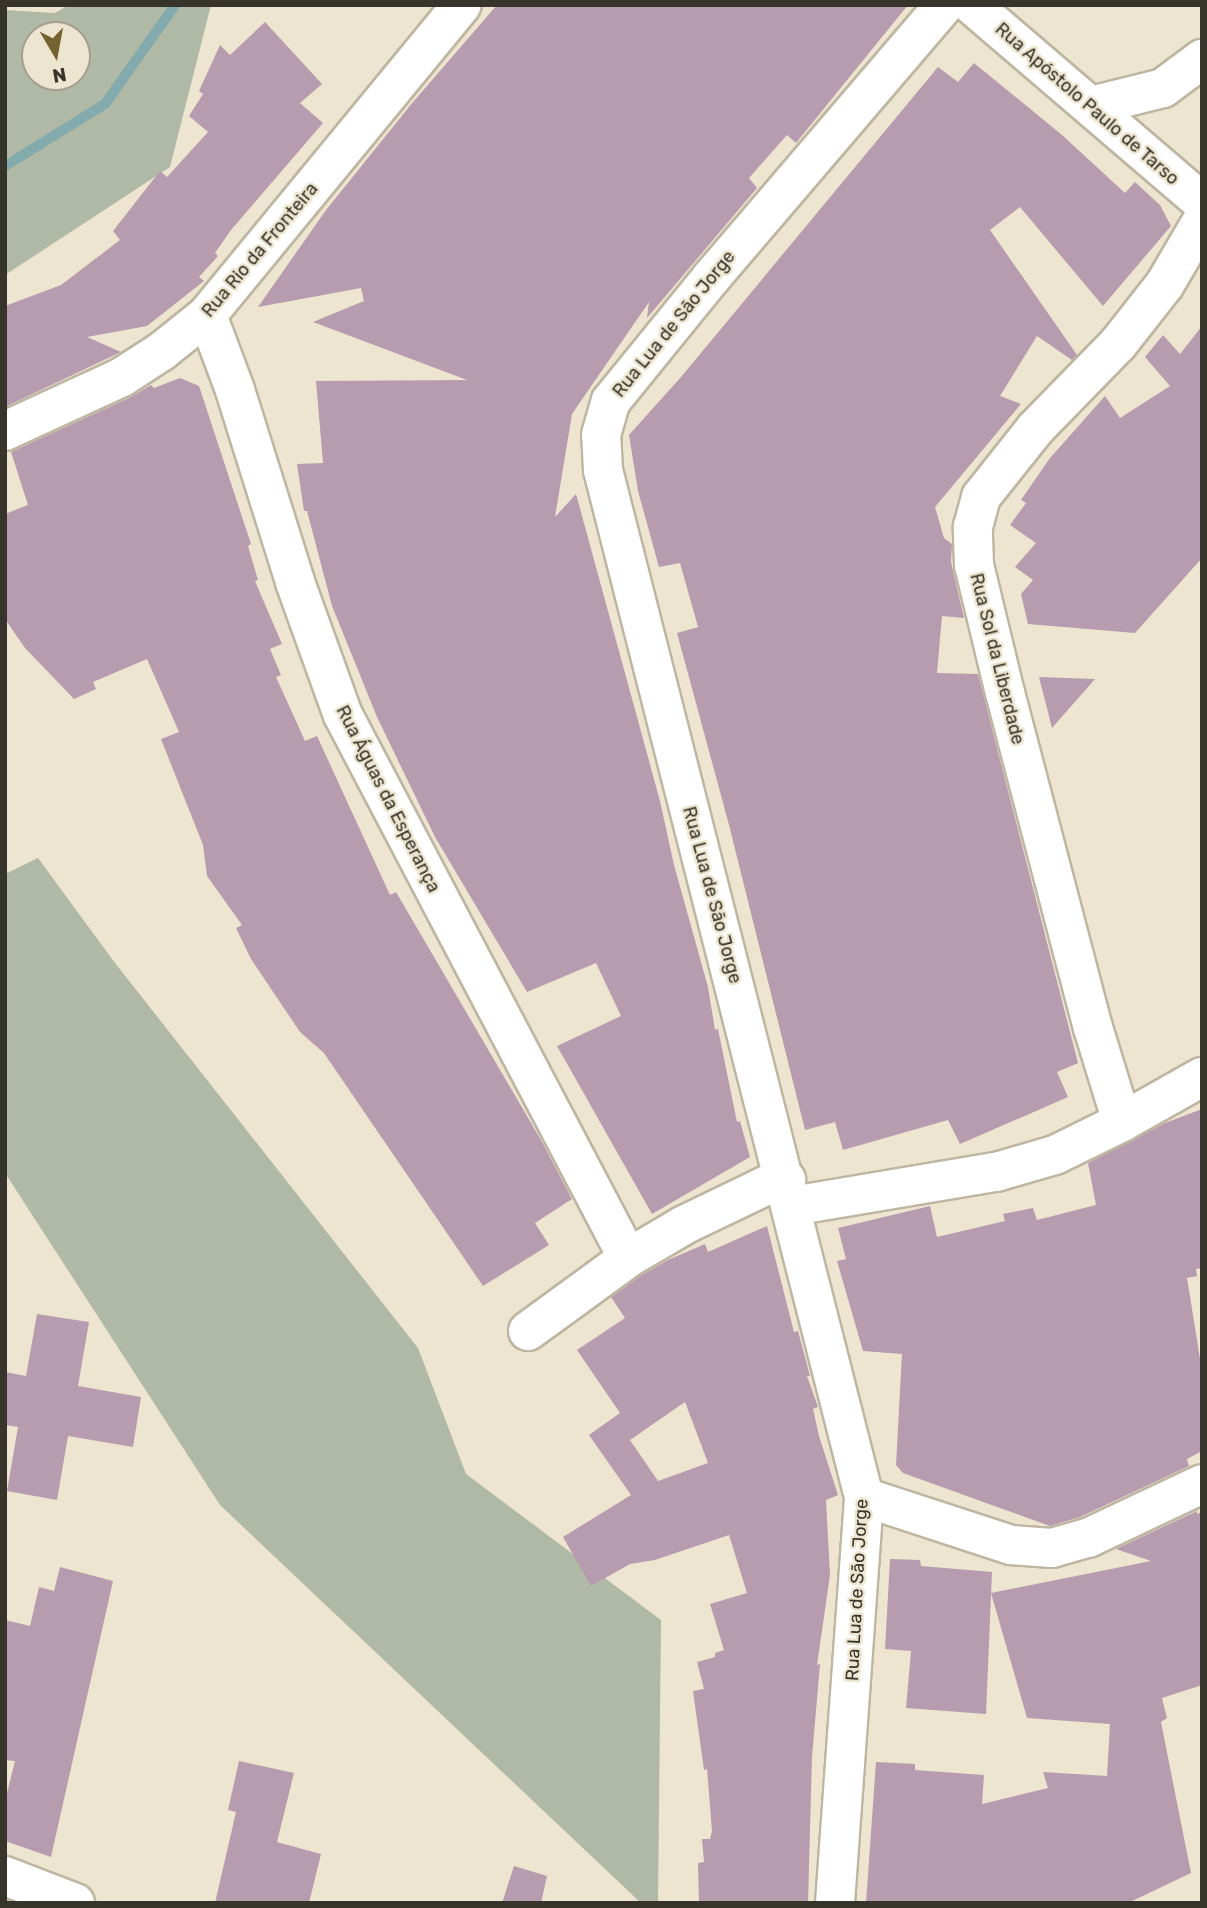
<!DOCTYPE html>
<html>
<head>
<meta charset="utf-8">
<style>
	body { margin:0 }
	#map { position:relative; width:1207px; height:1908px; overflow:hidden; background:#ede5cf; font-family:Rubik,sans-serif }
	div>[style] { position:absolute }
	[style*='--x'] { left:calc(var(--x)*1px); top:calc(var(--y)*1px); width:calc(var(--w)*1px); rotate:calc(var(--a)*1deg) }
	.green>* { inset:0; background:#b0b9a5 }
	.stream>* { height:10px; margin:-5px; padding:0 5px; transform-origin:5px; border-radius:5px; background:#83aaac }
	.building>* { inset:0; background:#b79caf }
	.roads { filter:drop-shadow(2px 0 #beb6a2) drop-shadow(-2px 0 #beb6a2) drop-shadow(0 2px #beb6a2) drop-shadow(0 -2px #beb6a2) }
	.minor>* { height:38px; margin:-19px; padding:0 19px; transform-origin:19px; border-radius:19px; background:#fff }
	.secondary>* { height:38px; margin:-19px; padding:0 19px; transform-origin:19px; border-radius:19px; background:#fff }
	span { translate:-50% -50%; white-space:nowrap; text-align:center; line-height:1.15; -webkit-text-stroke:5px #ede5cf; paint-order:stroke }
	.street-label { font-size:18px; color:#37342b }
	.frame { position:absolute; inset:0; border:7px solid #37342b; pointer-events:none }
	.north { position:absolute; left:21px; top:21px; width:70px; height:70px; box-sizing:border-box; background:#ede5cf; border:2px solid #a49e8d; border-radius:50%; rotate:170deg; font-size:19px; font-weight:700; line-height:28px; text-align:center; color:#37342b }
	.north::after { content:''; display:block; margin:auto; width:24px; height:32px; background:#756231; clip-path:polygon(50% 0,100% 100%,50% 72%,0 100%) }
</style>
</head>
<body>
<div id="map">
	<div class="green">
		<div style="clip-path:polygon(evenodd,69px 5px,211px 5px,170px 167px,5px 275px,5px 10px,55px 13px,69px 5px,35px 35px,77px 35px,77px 77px,35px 77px,35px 35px)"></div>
		<div style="clip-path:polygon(38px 858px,115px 963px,418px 1348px,466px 1474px,661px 1620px,658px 1903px,641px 1903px,220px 1505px,5px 1173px,5px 874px)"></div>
	</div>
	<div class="stream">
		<div style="--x:5;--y:166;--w:118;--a:-31.8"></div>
		<div style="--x:105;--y:104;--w:121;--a:-54.7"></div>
	</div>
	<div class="building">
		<div style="clip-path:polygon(497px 5px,908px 5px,796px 143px,787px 135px,749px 178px,757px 188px,647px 318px,649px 302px,572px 414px,555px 517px,576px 494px,660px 801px,674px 865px,708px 987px,715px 1030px,718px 1029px,737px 1122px,740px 1121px,750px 1157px,652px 1214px,557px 1046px,621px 1016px,596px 963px,527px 992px,435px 837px,377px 717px,332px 606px,307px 511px,304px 511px,297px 464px,323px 463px,316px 381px,467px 380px,313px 322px,364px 301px,361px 288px,258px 307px,326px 210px,413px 102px)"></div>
		<div style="clip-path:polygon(265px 22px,322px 84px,300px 103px,323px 123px,231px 230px,215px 253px,218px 256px,199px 277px,204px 281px,147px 326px,87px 337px,121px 352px,5px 407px,5px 306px,61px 285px,120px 240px,113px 231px,160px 171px,167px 177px,208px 132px,189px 116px,203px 94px,199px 91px,220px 45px,230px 55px)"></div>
		<div style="clip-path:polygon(974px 63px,1062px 135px,1125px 193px,1135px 182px,1160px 205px,1171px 226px,1103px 306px,1020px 207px,990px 230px,1077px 355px,1072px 360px,1037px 336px,1000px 396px,1021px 404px,935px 507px,944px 538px,952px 544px,951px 562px,964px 618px,942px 616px,937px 673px,978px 674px,1078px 1063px,1057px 1072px,1068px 1097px,960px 1144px,948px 1120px,843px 1150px,835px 1122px,805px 1130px,729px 825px,677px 633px,698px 627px,680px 563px,659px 567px,638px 491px,629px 435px,681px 377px,938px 67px,958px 82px)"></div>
		<div style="clip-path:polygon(1202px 326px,1202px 558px,1135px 633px,1028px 624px,1021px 594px,1033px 580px,1015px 567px,1036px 543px,1010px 525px,1026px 503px,1021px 500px,1050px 458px,1105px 396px,1120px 418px,1170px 386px,1145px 357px,1163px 335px,1180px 354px)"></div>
		<div style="clip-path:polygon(180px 378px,199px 386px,251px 544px,248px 546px,258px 580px,255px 581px,282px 644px,270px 649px,281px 675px,276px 677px,305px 741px,317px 736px,390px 895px,396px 892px,541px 1140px,572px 1199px,535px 1223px,549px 1245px,483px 1286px,341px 1078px,324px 1053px,300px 1032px,251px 959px,236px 928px,242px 925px,207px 876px,203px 845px,161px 739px,179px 732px,147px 659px,93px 682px,96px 689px,74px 699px,25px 648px,5px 619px,5px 514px,28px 505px,11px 452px,131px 397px,151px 385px,154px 388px)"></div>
		<div style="clip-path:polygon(1039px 677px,1095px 679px,1052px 728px)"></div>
		<div style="clip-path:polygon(1202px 1109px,1202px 1268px,1196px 1269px,1197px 1276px,1187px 1278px,1202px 1371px,1202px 1451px,1187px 1459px,1189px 1466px,1080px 1517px,1050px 1526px,903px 1473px,896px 1465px,902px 1354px,863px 1351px,837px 1261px,846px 1259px,838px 1228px,930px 1206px,937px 1237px,1005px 1221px,1003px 1214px,1033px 1208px,1037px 1220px,1096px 1205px,1088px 1163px,1165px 1123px)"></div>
		<div style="clip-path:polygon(evenodd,767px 1226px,794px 1332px,798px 1331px,810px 1376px,807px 1376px,818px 1407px,813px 1409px,819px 1436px,838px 1495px,826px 1500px,830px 1575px,817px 1665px,820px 1664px,812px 1757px,808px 1903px,699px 1903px,698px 1863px,704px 1862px,702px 1839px,710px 1839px,712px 1831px,707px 1769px,704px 1770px,693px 1691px,704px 1689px,697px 1662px,715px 1657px,715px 1653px,724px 1650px,710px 1604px,747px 1593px,729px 1535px,655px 1560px,630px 1564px,591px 1586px,563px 1537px,631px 1495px,589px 1435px,620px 1413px,577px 1350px,625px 1318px,611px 1297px,640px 1276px,668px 1260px,705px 1244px,708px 1252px,767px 1226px,685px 1402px,708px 1463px,658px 1481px,630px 1440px,685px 1402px)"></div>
		<div style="clip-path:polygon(37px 1314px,89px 1322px,78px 1386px,141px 1397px,133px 1447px,68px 1436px,57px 1500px,7px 1491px,18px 1427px,5px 1425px,5px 1372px,26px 1376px)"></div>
		<div style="clip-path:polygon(1197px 1511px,1197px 1514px,1202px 1512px,1202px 1685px,1162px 1698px,1167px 1718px,1161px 1722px,1191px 1873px,1128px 1903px,866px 1903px,876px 1762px,915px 1764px,915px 1770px,984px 1775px,982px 1804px,1048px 1788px,1043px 1772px,1107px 1776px,1110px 1724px,1027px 1718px,991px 1593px,1151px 1561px,1116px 1549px)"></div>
		<div style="clip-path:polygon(890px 1559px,920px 1560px,921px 1566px,992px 1572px,986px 1714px,906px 1708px,911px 1651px,885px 1649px)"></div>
		<div style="clip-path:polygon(60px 1567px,113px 1581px,51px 1857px,5px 1841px,5px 1801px,15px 1761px,5px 1760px,5px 1620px,30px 1626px,39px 1587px,54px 1591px)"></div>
		<div style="clip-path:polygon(239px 1761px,294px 1773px,277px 1842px,321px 1854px,309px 1903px,215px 1903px,236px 1812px,228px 1810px)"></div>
		<div style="clip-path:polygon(514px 1866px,547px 1876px,541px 1903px,502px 1903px)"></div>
	</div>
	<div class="roads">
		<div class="minor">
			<div style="--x:972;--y:5;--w:303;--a:40.6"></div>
			<div style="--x:1091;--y:106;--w:74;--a:-14"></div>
			<div style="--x:1163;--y:88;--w:49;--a:-36.6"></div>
			<div style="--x:207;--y:315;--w:80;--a:69.5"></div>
			<div style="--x:235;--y:390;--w:201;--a:72.6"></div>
			<div style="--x:295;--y:582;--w:141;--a:70.2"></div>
			<div style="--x:343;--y:715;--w:613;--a:62.31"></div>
			<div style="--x:5;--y:431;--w:129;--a:-24.8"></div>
			<div style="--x:122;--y:377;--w:48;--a:-33"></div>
			<div style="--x:162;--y:351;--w:58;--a:-38.7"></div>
			<div style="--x:207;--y:315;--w:401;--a:-50.6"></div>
			<div style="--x:1122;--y:1122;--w:98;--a:-107.1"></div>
			<div style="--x:1093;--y:1028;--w:346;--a:-104.7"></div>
			<div style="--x:1005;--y:693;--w:132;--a:-103.6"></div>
			<div style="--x:974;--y:565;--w:38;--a:-92"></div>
			<div style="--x:973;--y:527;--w:31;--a:-75"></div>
			<div style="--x:981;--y:497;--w:87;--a:-51.5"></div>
			<div style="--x:1035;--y:429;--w:119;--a:-45.7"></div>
			<div style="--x:1118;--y:344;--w:76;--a:-51.9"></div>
			<div style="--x:1165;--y:284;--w:73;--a:-59.6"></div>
			<div style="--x:792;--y:1206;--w:207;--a:-9.5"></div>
			<div style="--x:996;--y:1172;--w:61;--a:-16.1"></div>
			<div style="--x:1055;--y:1155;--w:75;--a:-26.2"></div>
			<div style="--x:1122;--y:1122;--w:92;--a:-29.4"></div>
			<div style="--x:528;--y:1331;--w:124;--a:-36.1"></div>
			<div style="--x:628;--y:1258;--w:65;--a:-30.5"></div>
			<div style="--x:684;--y:1225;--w:92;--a:-25.7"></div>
			<div style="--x:767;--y:1185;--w:20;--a:-15"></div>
			<div style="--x:864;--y:1497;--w:155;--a:18.1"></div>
			<div style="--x:1011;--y:1545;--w:41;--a:4.2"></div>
			<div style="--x:1052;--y:1548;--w:37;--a:-16"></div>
			<div style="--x:1088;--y:1538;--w:126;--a:-25.3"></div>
			<div style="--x:835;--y:1903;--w:407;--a:-85.9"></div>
			<div style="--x:864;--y:1497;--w:1060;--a:-104.26"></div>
			<div style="--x:603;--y:470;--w:35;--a:-93"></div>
			<div style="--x:601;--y:435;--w:35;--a:-74"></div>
			<div style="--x:611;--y:401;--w:159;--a:-50.9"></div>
			<div style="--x:711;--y:278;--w:359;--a:-49.5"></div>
		</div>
		<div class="secondary">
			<div style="--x:5;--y:1876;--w:75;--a:21.1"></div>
		</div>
	</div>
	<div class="street-label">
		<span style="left:1087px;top:104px;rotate:41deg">Rua Apóstolo Paulo de Tarso</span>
		<span style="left:260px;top:250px;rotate:-50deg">Rua Rio da Fronteira</span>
		<span style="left:674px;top:324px;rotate:-51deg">Rua Lua de São Jorge</span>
		<span style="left:997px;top:659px;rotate:76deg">Rua Sol da Liberdade</span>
		<span style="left:388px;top:799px;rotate:63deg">Rua Águas da Esperança</span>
		<span style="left:712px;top:895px;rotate:75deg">Rua Lua de São Jorge</span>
		<span style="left:857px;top:1590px;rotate:-87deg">Rua Lua de São Jorge</span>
	</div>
	<div class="frame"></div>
	<div class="north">N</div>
</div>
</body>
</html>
